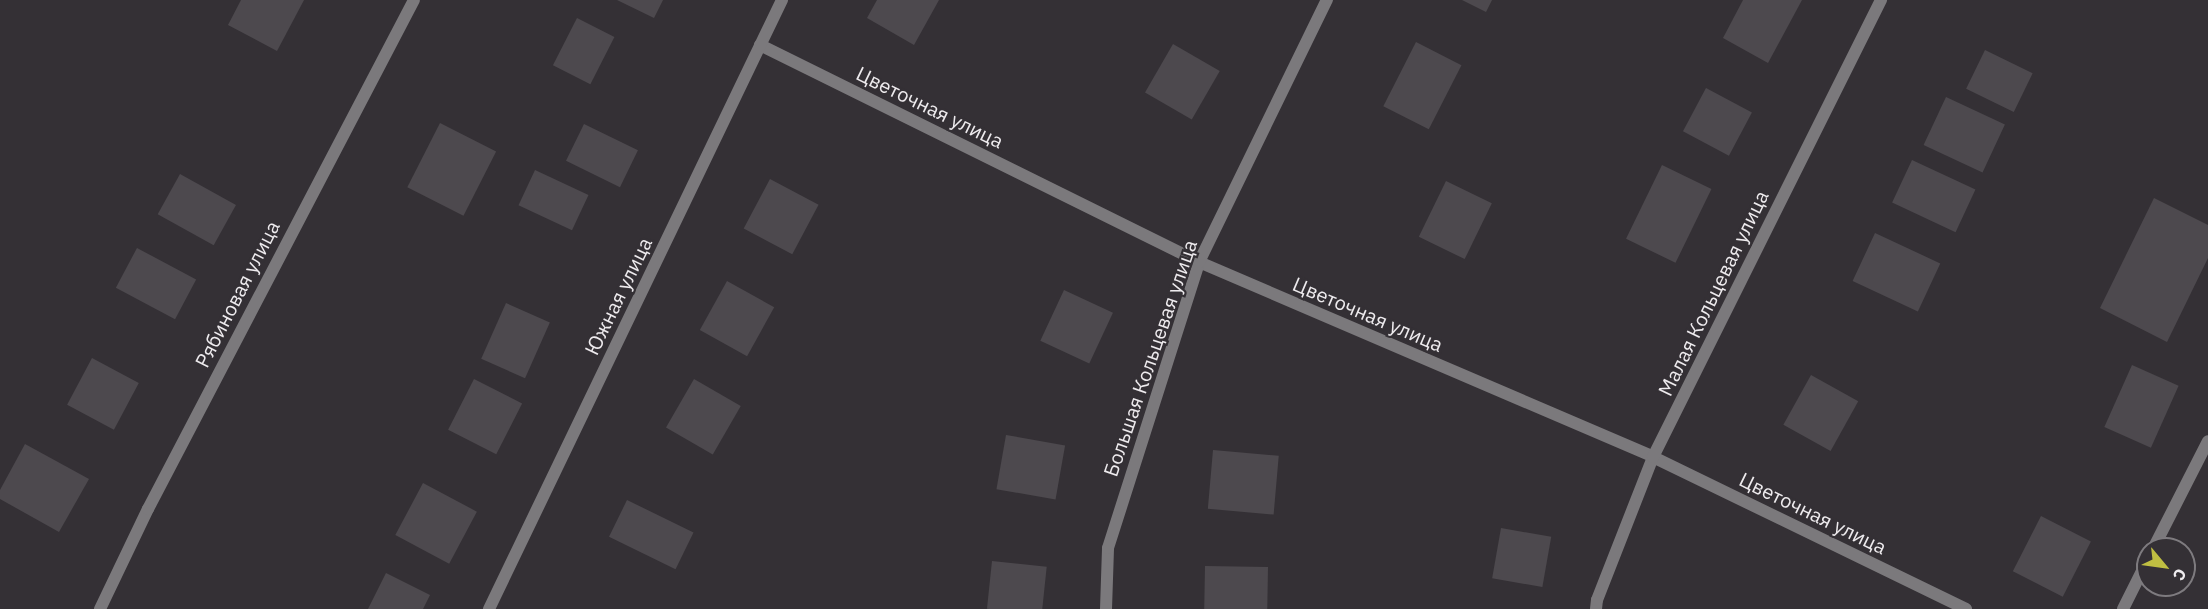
<!DOCTYPE html>
<html>
<head>
<meta charset="utf-8">
<style>
	body { margin:0 }
	#map { position:relative; width:2208px; height:609px; overflow:hidden; background:#343035; font-family:"IBM Plex Sans",sans-serif }
	div>[style] { position:absolute }
	[style*='--x'] { left:calc(var(--x)*1px); top:calc(var(--y)*1px); width:calc(var(--w)*1px); rotate:calc(var(--a)*1deg) }
	.building>* { inset:0; background:#4d494e; transform-origin:0 0 }
	.minor>* { height:12px; margin:-6px; padding:0 6px; transform-origin:6px; border-radius:6px; background:#7b797c }
	.tertiary>* { height:12px; margin:-6px; padding:0 6px; transform-origin:6px; border-radius:6px; background:#7b797c }
	span { translate:-50% -50%; white-space:nowrap; text-align:center; line-height:1.15; -webkit-text-stroke:4.5px #343035; paint-order:stroke }
	.street-label { font-size:20px; color:#eeebee }
	.north { position:absolute; left:2136px; top:537px; width:60px; height:60px; box-sizing:border-box; background:#343035; border:2px solid #7e7b7f; border-radius:50%; rotate:119deg; font-size:16px; font-weight:700; line-height:24px; text-align:center; color:#eeebee }
	.north::after { content:''; display:block; margin:auto; width:21px; height:27px; background:#bfbe42; clip-path:polygon(50% 0,100% 100%,50% 72%,0 100%) }
</style>
</head>
<body>
<div id="map">
	<div class="building">
		<div style="clip-path:polygon(241px 0,304px 0,277px 51px,228px 25px)"></div>
		<div style="clip-path:polygon(617px 0,663px 0,654px 18px)"></div>
		<div style="clip-path:polygon(877px 0,939px 0,914px 45px,867px 18px)"></div>
		<div style="clip-path:polygon(1462px 0,1492px 0,1486px 12px)"></div>
		<div style="clip-path:polygon(1743px 0,1802px 0,1768px 63px,1723px 38px)"></div>
		<div style="left:577px;top:18px;width:42px;height:53px;rotate:27deg"></div>
		<div style="left:1416px;top:42px;width:51px;height:72px;rotate:27deg"></div>
		<div style="left:1173px;top:44px;width:54px;height:56px;rotate:30deg"></div>
		<div style="left:1985px;top:50px;width:53px;height:43px;rotate:26deg"></div>
		<div style="left:1706px;top:88px;width:52px;height:49px;rotate:28deg"></div>
		<div style="left:1946px;top:97px;width:65px;height:53px;rotate:25deg"></div>
		<div style="left:440px;top:123px;width:63px;height:72px;rotate:27deg"></div>
		<div style="left:584px;top:124px;width:60px;height:41px;rotate:26deg"></div>
		<div style="left:1912px;top:160px;width:70px;height:47px;rotate:25deg"></div>
		<div style="left:1662px;top:165px;width:55px;height:82px;rotate:26deg"></div>
		<div style="left:535px;top:170px;width:59px;height:39px;rotate:25deg"></div>
		<div style="left:180px;top:174px;width:64px;height:46px;rotate:29deg"></div>
		<div style="left:770px;top:179px;width:55px;height:56px;rotate:28deg"></div>
		<div style="left:1446px;top:181px;width:51px;height:62px;rotate:26deg"></div>
		<div style="clip-path:polygon(2154px 198px,2208px 225px,2208px 258px,2167px 342px,2100px 308px)"></div>
		<div style="left:1875px;top:233px;width:72px;height:53px;rotate:25deg"></div>
		<div style="left:137px;top:248px;width:67px;height:45px;rotate:28deg"></div>
		<div style="left:727px;top:281px;width:54px;height:56px;rotate:29deg"></div>
		<div style="left:1064px;top:290px;width:54px;height:56px;rotate:25deg"></div>
		<div style="left:506px;top:303px;width:48px;height:61px;rotate:24deg"></div>
		<div style="left:92px;top:358px;width:53px;height:53px;rotate:28deg"></div>
		<div style="left:2132px;top:365px;width:51px;height:68px;rotate:24deg"></div>
		<div style="left:1811px;top:375px;width:54px;height:57px;rotate:29deg"></div>
		<div style="left:474px;top:379px;width:54px;height:57px;rotate:27deg"></div>
		<div style="left:694px;top:379px;width:54px;height:56px;rotate:30deg"></div>
		<div style="left:1006px;top:435px;width:60px;height:55px;rotate:10deg"></div>
		<div style="clip-path:polygon(25px 444px,89px 479px,59px 532px,0 499px,0 490px)"></div>
		<div style="left:1213px;top:450px;width:66px;height:59px;rotate:5deg"></div>
		<div style="left:423px;top:483px;width:61px;height:59px;rotate:28deg"></div>
		<div style="left:627px;top:500px;width:74px;height:41px;rotate:26deg"></div>
		<div style="left:2041px;top:516px;width:56px;height:62px;rotate:27deg"></div>
		<div style="left:1501px;top:528px;width:51px;height:51px;rotate:10deg"></div>
		<div style="left:992px;top:561px;width:55px;height:48px;rotate:6deg"></div>
		<div style="left:1205px;top:566px;width:63px;height:43px;rotate:1deg"></div>
		<div style="clip-path:polygon(386px 573px,430px 595px,423px 609px,368px 609px)"></div>
	</div>
	<div class="minor">
		<div style="--x:760;--y:45;--w:490;--a:26.3"></div>
		<div style="--x:1199;--y:262;--w:494;--a:23.2"></div>
		<div style="--x:1653;--y:457;--w:348;--a:25.9"></div>
		<div style="--x:2153;--y:549;--w:121;--a:-63"></div>
		<div style="--x:100;--y:609;--w:111;--a:-64.4"></div>
		<div style="--x:148;--y:509;--w:574;--a:-62.41"></div>
		<div style="--x:1106;--y:609;--w:61;--a:-88.1"></div>
		<div style="--x:1108;--y:548;--w:300;--a:-72.3"></div>
		<div style="--x:1199;--y:262;--w:292;--a:-64"></div>
		<div style="--x:1596;--y:609;--w:9;--a:-84"></div>
		<div style="--x:1597;--y:600;--w:154;--a:-68.6"></div>
		<div style="--x:1653;--y:457;--w:511;--a:-63.49"></div>
		<div style="--x:2123;--y:609;--w:56;--a:-63.4"></div>
	</div>
	<div class="tertiary">
		<div style="--x:489;--y:609;--w:676;--a:-64.31"></div>
	</div>
	<div class="street-label">
		<span style="left:930px;top:107px;rotate:26deg">Цветочная улица</span>
		<span style="left:1713px;top:293px;rotate:-64deg">Малая Кольцевая улица</span>
		<span style="left:237px;top:294px;rotate:-63deg">Рябиновая улица</span>
		<span style="left:618px;top:296px;rotate:-64deg">Южная улица</span>
		<span style="left:1368px;top:314px;rotate:23deg">Цветочная улица</span>
		<span style="left:1150px;top:358px;rotate:-71deg">Большая Кольцевая улица</span>
		<span style="left:1813px;top:513px;rotate:26deg">Цветочная улица</span>
	</div>
	<div class="north">С</div>
</div>
</body>
</html>
